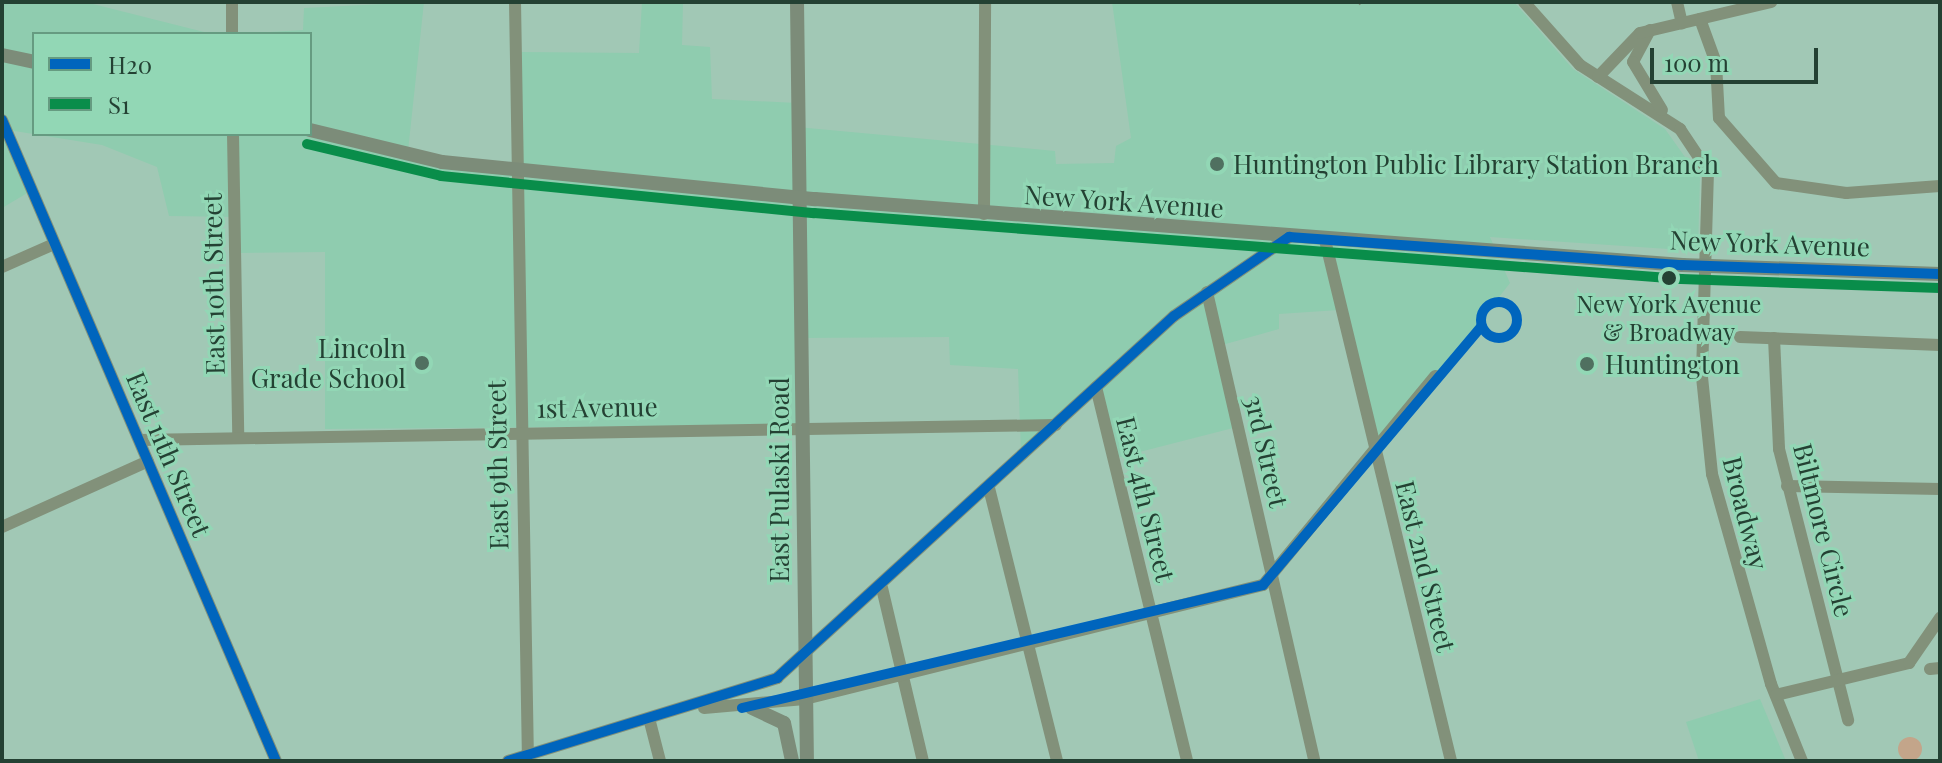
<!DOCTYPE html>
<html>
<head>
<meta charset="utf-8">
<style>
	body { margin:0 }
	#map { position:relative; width:1942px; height:763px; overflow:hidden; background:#a1c8b5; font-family:"Playfair Display",serif }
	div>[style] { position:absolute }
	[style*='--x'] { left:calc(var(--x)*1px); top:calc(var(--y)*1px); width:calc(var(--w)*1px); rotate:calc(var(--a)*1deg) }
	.built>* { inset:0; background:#8fccaf }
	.green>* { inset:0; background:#c3a58a }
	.round { border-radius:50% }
	.minor>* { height:12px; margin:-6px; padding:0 6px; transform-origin:6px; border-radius:6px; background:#82917a }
	.major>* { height:14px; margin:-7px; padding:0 7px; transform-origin:7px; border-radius:7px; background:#7c8c79 }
	.rail>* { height:6px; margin-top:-3px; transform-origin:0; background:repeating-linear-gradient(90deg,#92d7b5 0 9px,#7f8d7c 0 18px); box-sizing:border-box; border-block:2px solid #7f8d7c }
	.bus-1>* { height:10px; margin:-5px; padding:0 5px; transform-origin:5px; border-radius:5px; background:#0065bd }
	.bus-1>.ring { margin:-5px; padding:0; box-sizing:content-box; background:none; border:10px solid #0065bd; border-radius:50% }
	.bus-2>* { height:10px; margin:-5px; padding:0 5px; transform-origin:5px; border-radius:5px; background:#098d4a }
	.dots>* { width:22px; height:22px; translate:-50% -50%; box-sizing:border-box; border:4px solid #92d7b5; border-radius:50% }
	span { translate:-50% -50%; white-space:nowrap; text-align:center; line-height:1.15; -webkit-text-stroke:6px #92d7b5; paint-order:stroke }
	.bus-label { font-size:24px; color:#244133 }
	.poi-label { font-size:26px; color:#244133 }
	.left { translate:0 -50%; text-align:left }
	.right { translate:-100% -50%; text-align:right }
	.street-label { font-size:26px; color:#244133 }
	.frame { position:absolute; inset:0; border:4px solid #244133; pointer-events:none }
	.legend { position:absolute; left:32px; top:32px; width:280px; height:104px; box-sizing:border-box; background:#92d7b5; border:2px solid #669b81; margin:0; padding:10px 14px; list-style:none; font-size:24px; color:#244133 }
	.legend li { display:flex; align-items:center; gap:16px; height:40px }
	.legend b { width:40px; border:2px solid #669b81 }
	.scale { position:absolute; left:1650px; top:48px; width:168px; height:36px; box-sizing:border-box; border:4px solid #244133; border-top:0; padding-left:10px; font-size:24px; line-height:28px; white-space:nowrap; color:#244133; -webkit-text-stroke:6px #92d7b5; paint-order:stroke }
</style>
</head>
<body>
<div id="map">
	<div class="built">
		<div style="clip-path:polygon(2px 2px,85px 2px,212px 34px,34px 34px,34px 134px,310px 134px,310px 34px,239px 34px,303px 30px,304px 8px,424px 2px,408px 151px,517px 167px,518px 52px,639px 53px,642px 2px,683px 3px,682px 45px,710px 47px,712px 99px,797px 103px,797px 127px,1055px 151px,1056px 164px,1114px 163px,1116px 146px,1131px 138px,1112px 2px,1514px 2px,1573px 69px,1665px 129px,1700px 178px,1698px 251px,1490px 237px,1510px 283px,1378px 452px,1339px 310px,1279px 314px,1279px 329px,1222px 345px,1241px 426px,1116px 458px,1097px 385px,1021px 453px,1018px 369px,950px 365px,949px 337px,799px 338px,801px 425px,325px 429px,325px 252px,239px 253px,238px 217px,169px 216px,157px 167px,102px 145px,2px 129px)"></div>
		<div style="clip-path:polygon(2px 130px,29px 192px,2px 208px)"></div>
		<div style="clip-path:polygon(1760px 699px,1786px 761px,1699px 761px,1686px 722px)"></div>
	</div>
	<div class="green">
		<div class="round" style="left:1898px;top:737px;width:24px;height:24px"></div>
	</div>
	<div class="minor">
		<div style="--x:232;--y:2;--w:32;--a:90"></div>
		<div style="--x:515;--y:2;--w:759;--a:89.02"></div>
		<div style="--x:1524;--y:2;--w:84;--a:48.4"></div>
		<div style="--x:1580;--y:65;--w:119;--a:32.6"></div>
		<div style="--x:1680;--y:129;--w:50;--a:56.3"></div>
		<div style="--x:1708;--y:171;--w:206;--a:91.7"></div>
		<div style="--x:1702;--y:377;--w:98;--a:84.1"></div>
		<div style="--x:1712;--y:474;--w:218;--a:74.3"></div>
		<div style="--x:1771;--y:684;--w:83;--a:68.1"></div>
		<div style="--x:1677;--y:2;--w:22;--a:77"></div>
		<div style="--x:1700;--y:19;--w:47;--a:70"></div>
		<div style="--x:1716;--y:63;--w:55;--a:86.9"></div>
		<div style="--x:1719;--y:118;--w:86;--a:48.8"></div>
		<div style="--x:1776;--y:183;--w:71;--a:8.1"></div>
		<div style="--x:1846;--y:193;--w:94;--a:-4.3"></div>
		<div style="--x:1650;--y:30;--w:36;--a:118"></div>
		<div style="--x:1633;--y:62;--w:56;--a:58.9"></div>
		<div style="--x:1598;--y:77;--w:61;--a:-46.3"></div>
		<div style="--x:1640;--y:33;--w:135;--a:-13.3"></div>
		<div style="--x:2;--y:120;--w:697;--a:66.86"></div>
		<div style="--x:233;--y:134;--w:299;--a:89"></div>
		<div style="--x:984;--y:214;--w:212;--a:-89.7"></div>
		<div style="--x:1325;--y:240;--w:536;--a:76.4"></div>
		<div style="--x:2;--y:267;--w:57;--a:-23.9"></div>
		<div style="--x:1207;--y:292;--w:481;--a:77.1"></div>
		<div style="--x:1740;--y:337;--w:200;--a:2.3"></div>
		<div style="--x:1774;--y:338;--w:111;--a:87.4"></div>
		<div style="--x:1779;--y:449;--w:280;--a:75.7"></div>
		<div style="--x:1096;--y:387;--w:385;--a:76.3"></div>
		<div style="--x:140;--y:440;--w:916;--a:-0.94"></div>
		<div style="--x:1787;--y:486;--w:153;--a:1.1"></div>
		<div style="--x:989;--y:488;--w:281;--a:76"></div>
		<div style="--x:2;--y:527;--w:160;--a:-24.3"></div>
		<div style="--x:882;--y:588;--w:178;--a:76.7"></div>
		<div style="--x:1930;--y:669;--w:10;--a:-6"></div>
		<div style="--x:1776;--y:695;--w:137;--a:-13.5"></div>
		<div style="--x:1909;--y:663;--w:55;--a:-55.4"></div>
		<div style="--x:704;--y:708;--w:101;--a:-5.1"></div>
		<div style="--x:805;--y:699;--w:472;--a:-14"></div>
		<div style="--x:1263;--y:585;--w:271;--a:-50.5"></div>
		<div style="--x:650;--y:722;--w:40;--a:75.6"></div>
		<div style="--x:508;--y:761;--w:282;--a:-17.1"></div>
		<div style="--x:777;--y:678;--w:537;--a:-42.36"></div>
		<div style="--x:1174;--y:316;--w:140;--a:-34.5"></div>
	</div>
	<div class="major">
		<div style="--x:797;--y:2;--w:759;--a:89.25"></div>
		<div style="--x:2;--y:55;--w:33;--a:12"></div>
		<div style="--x:310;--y:130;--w:136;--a:13.6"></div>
		<div style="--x:442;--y:162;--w:375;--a:5.7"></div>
		<div style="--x:815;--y:199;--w:870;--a:4.35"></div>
		<div style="--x:1682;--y:265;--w:258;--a:2"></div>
		<div style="--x:752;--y:708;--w:35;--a:25"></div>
		<div style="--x:784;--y:723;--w:39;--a:78"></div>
	</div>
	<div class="rail">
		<div style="--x:1361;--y:2;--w:2;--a:63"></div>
	</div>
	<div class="bus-1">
		<div style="--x:2;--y:120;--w:697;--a:66.86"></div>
		<div style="--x:1289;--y:237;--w:394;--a:4.1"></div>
		<div style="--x:1682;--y:265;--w:258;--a:2"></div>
		<div class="ring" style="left:1481px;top:302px;width:26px;height:26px"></div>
		<div style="--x:742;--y:708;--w:535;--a:-13.28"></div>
		<div style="--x:1263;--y:585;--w:339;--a:-49.8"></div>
		<div style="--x:508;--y:761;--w:282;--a:-17.1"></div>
		<div style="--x:777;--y:678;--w:537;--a:-42.36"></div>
		<div style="--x:1174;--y:316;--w:140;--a:-34.5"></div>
	</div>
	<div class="bus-2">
		<div style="--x:307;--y:144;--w:138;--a:13.4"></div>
		<div style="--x:441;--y:176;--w:375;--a:5.7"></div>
		<div style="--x:814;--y:213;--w:870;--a:4.35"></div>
		<div style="--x:1681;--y:279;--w:259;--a:2"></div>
	</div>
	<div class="dots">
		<div style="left:1217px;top:164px;background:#507060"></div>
		<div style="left:1669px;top:278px;background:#244133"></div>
		<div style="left:422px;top:363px;background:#507060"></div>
		<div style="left:1587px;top:364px;background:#507060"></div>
	</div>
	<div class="bus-label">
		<span style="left:1669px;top:318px">New York Avenue<br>&amp; Broadway</span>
	</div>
	<div class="poi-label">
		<span class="left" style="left:1233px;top:164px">Huntington Public Library Station Branch</span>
		<span class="right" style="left:406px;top:363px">Lincoln<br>Grade School</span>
		<span class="left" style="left:1605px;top:364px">Huntington</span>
	</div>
	<div class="street-label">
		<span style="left:1124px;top:201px;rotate:4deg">New York Avenue</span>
		<span style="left:1770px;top:243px;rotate:2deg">New York Avenue</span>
		<span style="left:213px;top:284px;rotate:-91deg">East 10th Street</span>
		<span style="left:597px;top:407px;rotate:-1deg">1st Avenue</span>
		<span style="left:1267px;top:451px;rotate:77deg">3rd Street</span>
		<span style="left:169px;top:454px;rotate:67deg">East 11th Street</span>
		<span style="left:497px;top:465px;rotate:-91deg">East 9th Street</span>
		<span style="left:779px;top:480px;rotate:-90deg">East Pulaski Road</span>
		<span style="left:1146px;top:499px;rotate:76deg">East 4th Street</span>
		<span style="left:1746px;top:513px;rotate:76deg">Broadway</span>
		<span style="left:1824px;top:530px;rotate:76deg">Biltmore Circle</span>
		<span style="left:1426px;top:566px;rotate:76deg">East 2nd Street</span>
	</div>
	<div class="frame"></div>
	<ul class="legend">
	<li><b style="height:10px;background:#0065bd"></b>H20</li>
	<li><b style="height:10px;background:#098d4a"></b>S1</li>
	</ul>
	<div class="scale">100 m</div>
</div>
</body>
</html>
